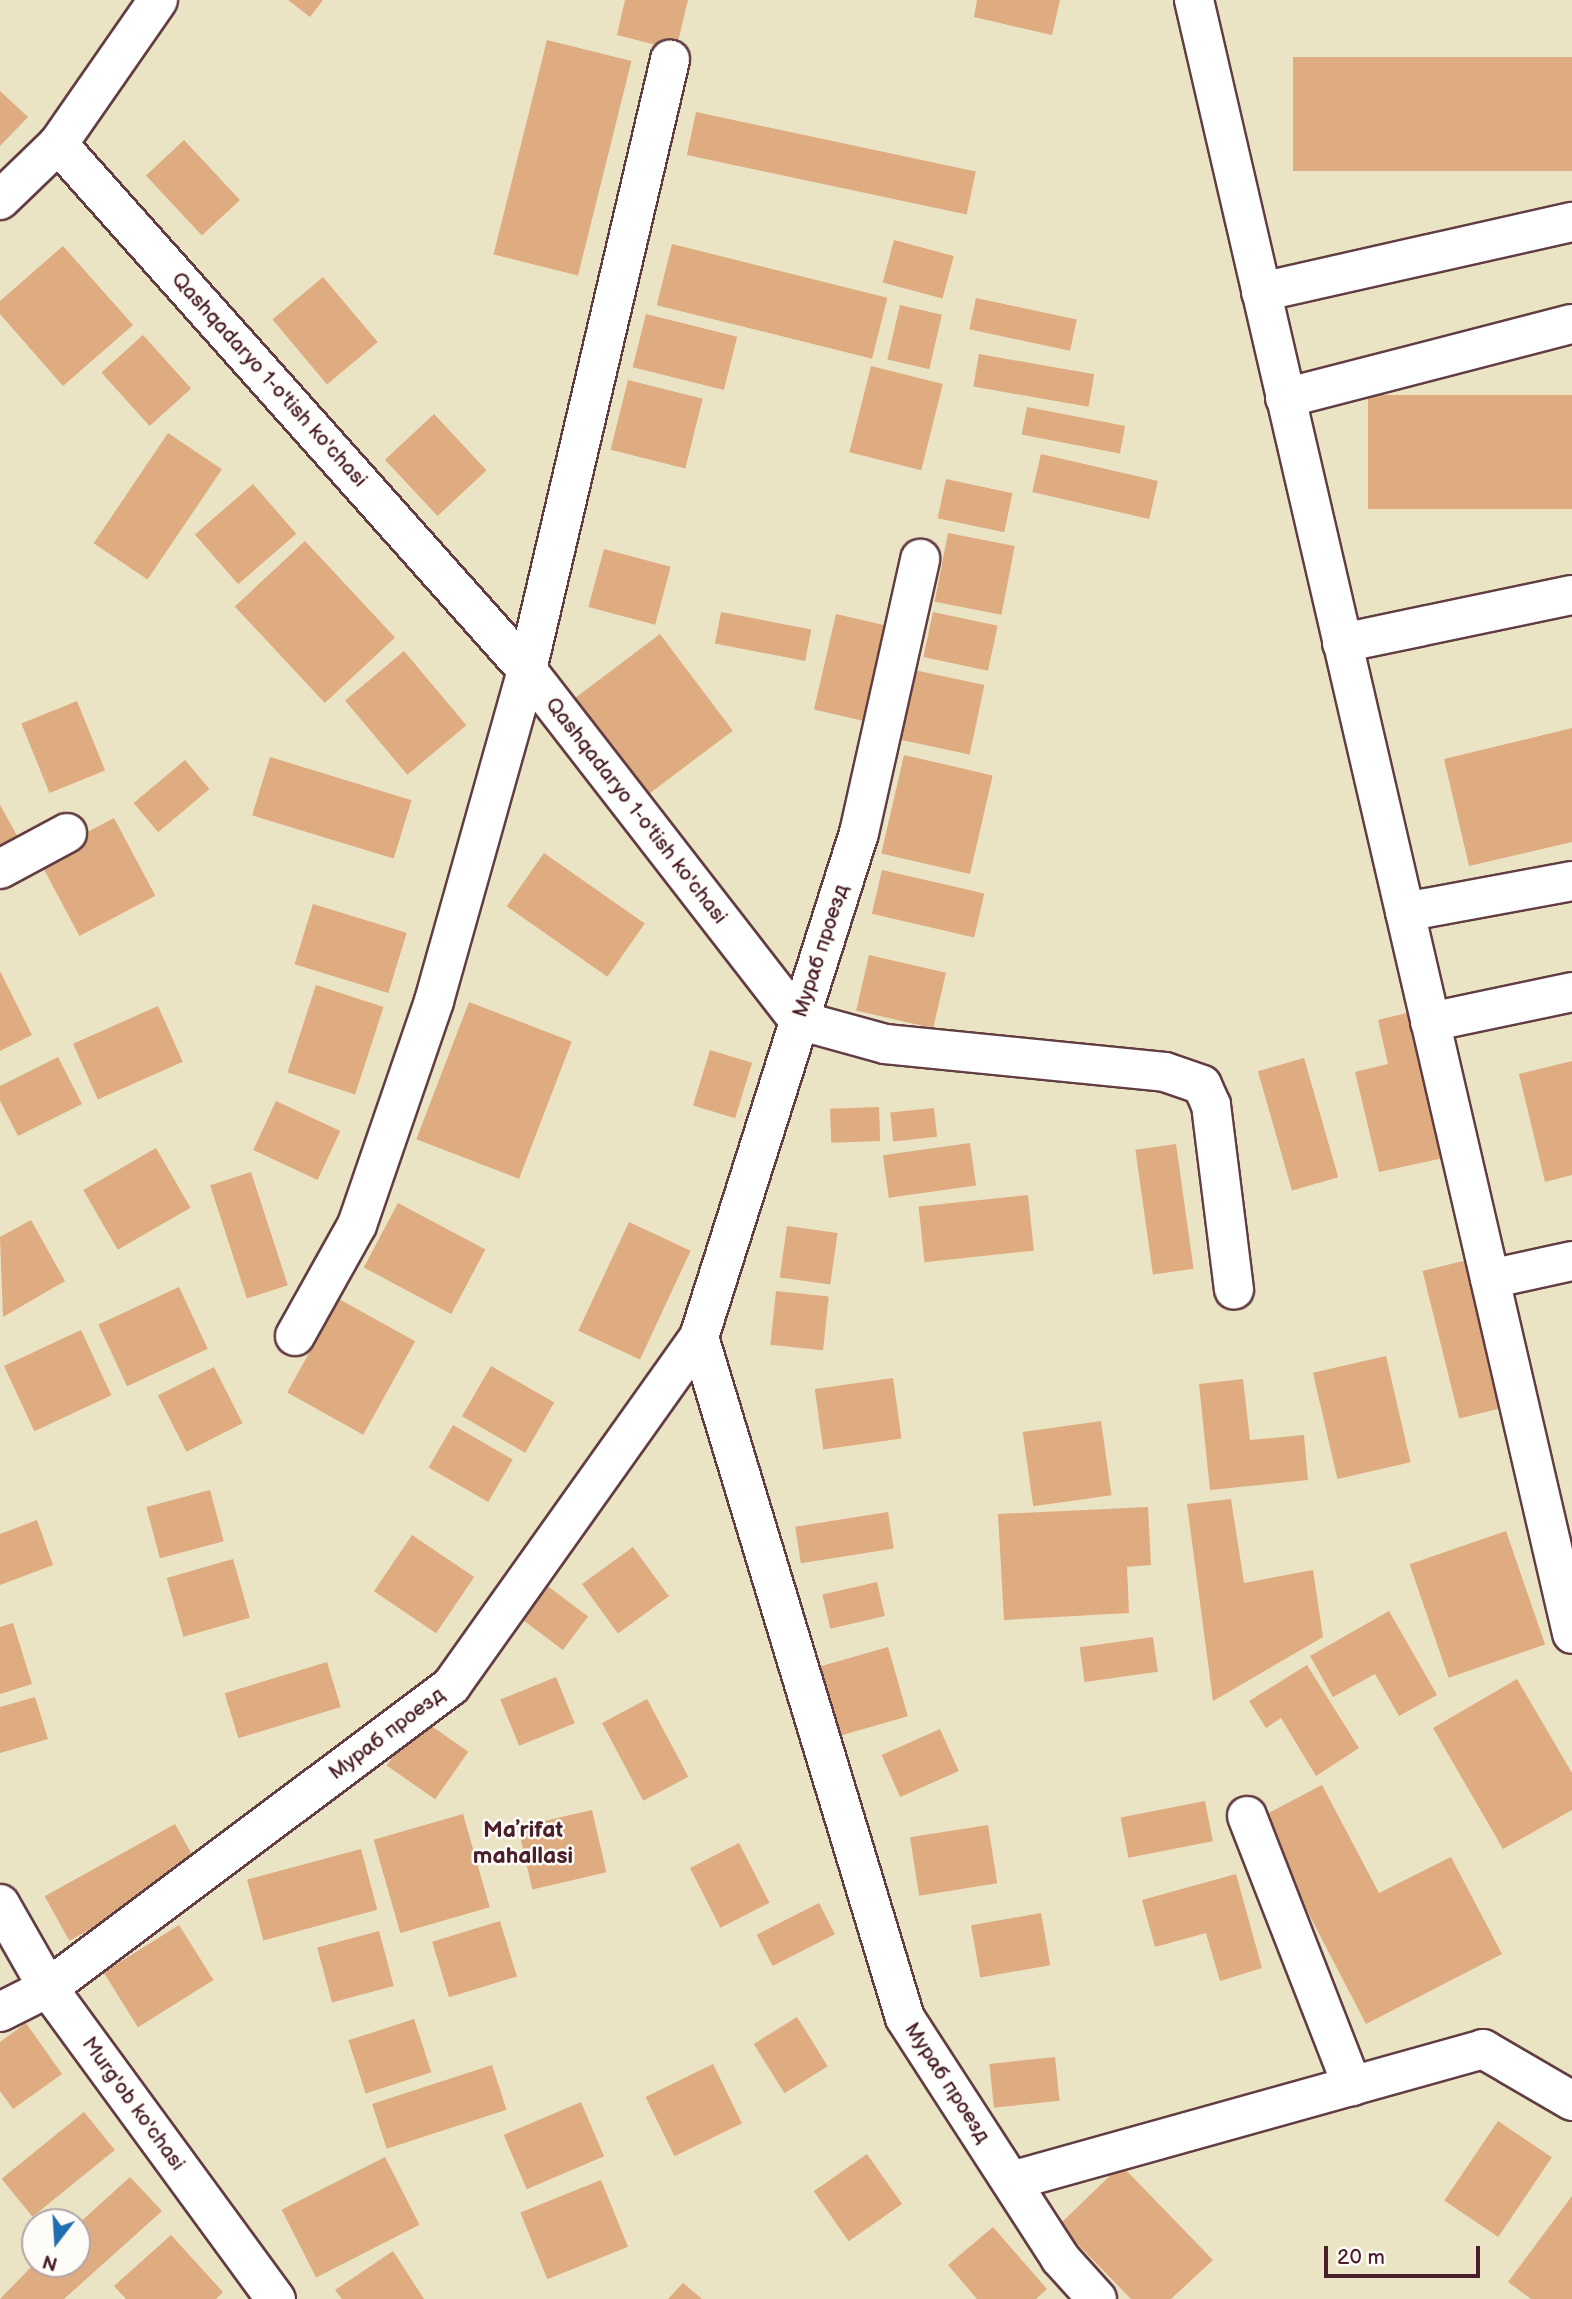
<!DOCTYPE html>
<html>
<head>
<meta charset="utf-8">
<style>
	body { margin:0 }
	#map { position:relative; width:1572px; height:2299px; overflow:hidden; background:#eae4c5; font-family:"Balsamiq Sans",sans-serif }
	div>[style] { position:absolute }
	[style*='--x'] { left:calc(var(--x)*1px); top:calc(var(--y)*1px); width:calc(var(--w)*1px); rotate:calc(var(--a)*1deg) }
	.building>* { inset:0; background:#dfab81; transform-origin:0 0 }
	.roads { filter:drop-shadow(2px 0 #623d42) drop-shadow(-2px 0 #623d42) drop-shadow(0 2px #623d42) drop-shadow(0 -2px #623d42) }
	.minor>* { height:38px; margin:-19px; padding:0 19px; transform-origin:19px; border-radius:19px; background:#fff }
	span { translate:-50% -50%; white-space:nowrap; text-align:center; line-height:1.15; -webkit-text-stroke:5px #fdfcf7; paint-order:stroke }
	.street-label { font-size:21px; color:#4a1f2b }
	.neighbourhood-label { font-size:23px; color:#4a1f2b; font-weight:700 }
	.north { position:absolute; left:21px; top:2208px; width:70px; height:70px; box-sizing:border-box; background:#fdfcf7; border:2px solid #b5a4a5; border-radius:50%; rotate:197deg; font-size:19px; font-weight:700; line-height:28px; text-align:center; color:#4a1f2b }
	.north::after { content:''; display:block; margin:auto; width:24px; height:32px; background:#1f6fb2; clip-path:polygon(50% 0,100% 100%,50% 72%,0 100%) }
	.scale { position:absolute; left:1324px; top:2246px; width:156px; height:32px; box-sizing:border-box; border:4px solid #4a1f2b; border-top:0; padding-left:9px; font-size:21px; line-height:24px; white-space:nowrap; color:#4a1f2b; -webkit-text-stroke:5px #fdfcf7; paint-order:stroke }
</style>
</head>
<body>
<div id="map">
	<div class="building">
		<div style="clip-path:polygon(288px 0,323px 0,310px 17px)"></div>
		<div style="clip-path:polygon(625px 0,688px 0,676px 50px,617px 35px)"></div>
		<div style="clip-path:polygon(977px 0,1060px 0,1052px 35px,974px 17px)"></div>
		<div style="left:547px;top:40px;width:87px;height:221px;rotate:14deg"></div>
		<div style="left:1572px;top:57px;width:114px;height:279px;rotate:90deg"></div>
		<div style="clip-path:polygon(0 91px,28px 117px,0 146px)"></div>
		<div style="left:696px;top:112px;width:286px;height:44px;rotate:12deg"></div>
		<div style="left:184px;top:140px;width:82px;height:52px;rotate:47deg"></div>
		<div style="left:894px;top:240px;width:62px;height:44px;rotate:15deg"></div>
		<div style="left:672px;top:244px;width:222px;height:63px;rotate:14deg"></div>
		<div style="clip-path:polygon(63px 246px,133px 325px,63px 386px,0 314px,0 301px)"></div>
		<div style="left:323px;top:277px;width:85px;height:66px;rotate:50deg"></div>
		<div style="left:976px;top:298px;width:103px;height:32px;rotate:12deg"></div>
		<div style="left:900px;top:305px;width:43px;height:56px;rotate:13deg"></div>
		<div style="left:646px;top:314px;width:94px;height:55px;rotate:14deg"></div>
		<div style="left:143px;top:335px;width:72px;height:56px;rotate:48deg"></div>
		<div style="left:979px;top:354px;width:117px;height:33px;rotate:10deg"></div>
		<div style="left:871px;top:366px;width:74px;height:89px;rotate:14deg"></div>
		<div style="left:628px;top:380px;width:77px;height:72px;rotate:14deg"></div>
		<div style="left:1572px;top:395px;width:114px;height:204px;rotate:90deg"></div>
		<div style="left:1027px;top:407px;width:100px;height:28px;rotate:11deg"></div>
		<div style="left:434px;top:414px;width:77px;height:67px;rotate:47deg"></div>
		<div style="left:168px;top:433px;width:65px;height:133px;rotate:34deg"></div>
		<div style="left:1041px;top:454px;width:120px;height:39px;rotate:13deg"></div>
		<div style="left:946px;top:479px;width:68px;height:40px;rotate:12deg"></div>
		<div style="left:253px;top:484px;width:66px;height:77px;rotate:49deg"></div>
		<div style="left:948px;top:533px;width:68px;height:70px;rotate:11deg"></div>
		<div style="left:305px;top:541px;width:132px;height:96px;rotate:47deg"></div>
		<div style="left:604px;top:549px;width:69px;height:60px;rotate:15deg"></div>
		<div style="left:721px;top:612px;width:92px;height:32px;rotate:11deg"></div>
		<div style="left:933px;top:612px;width:66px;height:46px;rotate:12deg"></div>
		<div style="left:836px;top:614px;width:57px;height:98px;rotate:13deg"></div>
		<div style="left:660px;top:634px;width:121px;height:113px;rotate:53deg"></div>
		<div style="left:404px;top:651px;width:97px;height:77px;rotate:50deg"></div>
		<div style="left:914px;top:670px;width:72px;height:71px;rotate:12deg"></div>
		<div style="left:77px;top:701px;width:75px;height:60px;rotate:68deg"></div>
		<div style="clip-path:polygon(1572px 728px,1572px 842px,1469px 866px,1444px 759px)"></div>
		<div style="left:904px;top:755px;width:91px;height:101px;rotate:13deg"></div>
		<div style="left:270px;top:757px;width:148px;height:61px;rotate:17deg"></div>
		<div style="left:185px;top:760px;width:38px;height:67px;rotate:50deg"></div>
		<div style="clip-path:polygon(0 805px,20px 841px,0 852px)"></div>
		<div style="left:114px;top:818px;width:88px;height:86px;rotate:62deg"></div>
		<div style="left:544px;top:853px;width:123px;height:65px;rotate:35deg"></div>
		<div style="left:882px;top:870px;width:105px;height:45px;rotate:13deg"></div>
		<div style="left:313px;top:904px;width:98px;height:63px;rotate:17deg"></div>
		<div style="left:869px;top:955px;width:79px;height:57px;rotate:13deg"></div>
		<div style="clip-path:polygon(0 971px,32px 1035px,0 1051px)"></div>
		<div style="left:316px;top:985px;width:71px;height:92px;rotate:18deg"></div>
		<div style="left:469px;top:1002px;width:110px;height:147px;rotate:21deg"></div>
		<div style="left:158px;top:1006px;width:61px;height:93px;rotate:66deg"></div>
		<div style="clip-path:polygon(1415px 1011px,1448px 1157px,1379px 1172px,1355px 1072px,1388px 1064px,1378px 1020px)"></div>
		<div style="left:710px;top:1050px;width:44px;height:58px;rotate:17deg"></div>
		<div style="clip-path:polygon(58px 1057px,82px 1104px,18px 1136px,0 1101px,0 1086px)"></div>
		<div style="left:1304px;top:1058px;width:124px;height:48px;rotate:74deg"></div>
		<div style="clip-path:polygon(1572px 1061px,1572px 1175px,1545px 1182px,1519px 1074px)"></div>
		<div style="left:276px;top:1101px;width:71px;height:54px;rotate:25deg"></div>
		<div style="left:879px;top:1107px;width:34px;height:49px;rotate:88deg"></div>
		<div style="left:934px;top:1108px;width:29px;height:44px;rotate:84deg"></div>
		<div style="left:970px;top:1143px;width:43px;height:88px;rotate:82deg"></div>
		<div style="left:1176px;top:1144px;width:126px;height:41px;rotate:82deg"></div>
		<div style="left:156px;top:1148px;width:69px;height:84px;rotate:60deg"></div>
		<div style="left:251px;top:1172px;width:119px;height:43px;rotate:72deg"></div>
		<div style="left:1028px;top:1195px;width:56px;height:110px;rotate:84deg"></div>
		<div style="left:398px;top:1203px;width:99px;height:73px;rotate:28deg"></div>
		<div style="clip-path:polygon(31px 1220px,65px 1281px,3px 1317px,0 1237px)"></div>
		<div style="left:629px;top:1222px;width:68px;height:120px;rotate:25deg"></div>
		<div style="left:787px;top:1226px;width:51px;height:52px;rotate:8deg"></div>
		<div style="left:1471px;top:1259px;width:152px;height:50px;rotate:76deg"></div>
		<div style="left:179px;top:1287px;width:68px;height:89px;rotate:65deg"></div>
		<div style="left:776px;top:1291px;width:53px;height:54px;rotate:6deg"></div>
		<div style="left:339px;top:1299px;width:87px;height:107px;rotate:29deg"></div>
		<div style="left:81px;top:1330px;width:72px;height:85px;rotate:65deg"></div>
		<div style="left:1386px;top:1356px;width:109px;height:75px;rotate:77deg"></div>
		<div style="left:491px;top:1366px;width:73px;height:58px;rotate:30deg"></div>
		<div style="left:214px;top:1367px;width:63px;height:63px;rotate:63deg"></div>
		<div style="left:893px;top:1378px;width:61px;height:79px;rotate:82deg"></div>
		<div style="clip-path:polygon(1243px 1379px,1250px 1440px,1304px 1435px,1308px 1480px,1210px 1490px,1199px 1384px)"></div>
		<div style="left:1101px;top:1421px;width:75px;height:79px;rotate:82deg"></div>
		<div style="left:453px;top:1425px;width:69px;height:49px;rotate:30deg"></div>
		<div style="left:210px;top:1490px;width:53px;height:66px;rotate:75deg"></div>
		<div style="clip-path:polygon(1231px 1499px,1244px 1583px,1313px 1570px,1323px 1637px,1213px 1701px,1187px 1504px)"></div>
		<div style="clip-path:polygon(1148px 1507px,1151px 1565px,1127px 1567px,1129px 1613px,1004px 1620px,998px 1514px)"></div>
		<div style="left:888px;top:1512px;width:37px;height:94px;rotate:81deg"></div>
		<div style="clip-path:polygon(37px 1520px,53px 1565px,0 1585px,0 1534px)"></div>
		<div style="left:1506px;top:1531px;width:120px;height:102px;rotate:71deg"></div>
		<div style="left:412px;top:1535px;width:75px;height:68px;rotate:34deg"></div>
		<div style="left:633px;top:1547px;width:61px;height:63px;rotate:54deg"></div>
		<div style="left:233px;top:1559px;width:61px;height:69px;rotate:74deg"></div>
		<div style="left:877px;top:1582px;width:35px;height:56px;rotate:77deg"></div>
		<div style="left:545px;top:1584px;width:54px;height:42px;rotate:37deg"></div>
		<div style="clip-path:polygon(1389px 1611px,1437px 1695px,1399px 1716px,1375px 1674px,1333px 1697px,1310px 1656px)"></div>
		<div style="clip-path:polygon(13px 1623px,32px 1684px,0 1694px,0 1627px)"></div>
		<div style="left:1153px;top:1637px;width:35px;height:74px;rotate:82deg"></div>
		<div style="left:888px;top:1647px;width:72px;height:79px;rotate:74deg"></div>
		<div style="left:327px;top:1662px;width:47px;height:107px;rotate:73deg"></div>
		<div style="clip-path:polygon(1307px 1665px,1359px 1748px,1316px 1776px,1281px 1718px,1266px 1728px,1249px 1701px)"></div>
		<div style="left:556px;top:1677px;width:50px;height:60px;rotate:68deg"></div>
		<div style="clip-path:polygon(1517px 1679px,1572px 1773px,1572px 1810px,1503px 1849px,1433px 1728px)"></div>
		<div style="clip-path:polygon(35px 1697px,48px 1739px,0 1753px,0 1707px)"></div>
		<div style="left:647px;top:1699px;width:88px;height:51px;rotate:62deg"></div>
		<div style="left:420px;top:1718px;width:59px;height:58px;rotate:35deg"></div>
		<div style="left:940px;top:1729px;width:46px;height:64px;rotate:66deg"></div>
		<div style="clip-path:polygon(1322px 1785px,1379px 1893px,1451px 1857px,1502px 1954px,1366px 2024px,1259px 1818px)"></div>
		<div style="left:1205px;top:1801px;width:41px;height:86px;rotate:79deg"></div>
		<div style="left:592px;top:1810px;width:64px;height:76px;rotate:77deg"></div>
		<div style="left:463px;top:1814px;width:97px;height:93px;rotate:74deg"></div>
		<div style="left:175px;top:1824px;width:51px;height:149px;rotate:61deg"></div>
		<div style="left:988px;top:1825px;width:59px;height:79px;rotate:81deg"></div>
		<div style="left:739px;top:1843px;width:67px;height:55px;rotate:63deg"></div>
		<div style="left:361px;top:1849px;width:63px;height:118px;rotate:75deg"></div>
		<div style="clip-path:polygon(1236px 1874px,1262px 1968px,1220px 1981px,1206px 1933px,1155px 1947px,1142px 1900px)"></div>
		<div style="left:819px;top:1903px;width:35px;height:70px;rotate:63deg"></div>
		<div style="left:1041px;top:1913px;width:53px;height:71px;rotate:80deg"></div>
		<div style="left:500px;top:1921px;width:58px;height:71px;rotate:73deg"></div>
		<div style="left:179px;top:1925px;width:65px;height:89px;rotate:58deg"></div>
		<div style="left:379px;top:1931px;width:57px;height:64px;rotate:75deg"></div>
		<div style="left:797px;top:2017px;width:58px;height:51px;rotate:58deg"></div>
		<div style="left:414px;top:2019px;width:56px;height:69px;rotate:72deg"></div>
		<div style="clip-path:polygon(26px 2023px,62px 2074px,13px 2109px,0 2091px,0 2042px)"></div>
		<div style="left:1055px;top:2057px;width:44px;height:66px;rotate:84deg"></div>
		<div style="left:713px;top:2064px;width:66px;height:75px;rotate:64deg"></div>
		<div style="left:492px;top:2065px;width:47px;height:126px;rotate:72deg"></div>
		<div style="left:581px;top:2102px;width:59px;height:84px;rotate:67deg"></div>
		<div style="left:84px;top:2112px;width:49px;height:106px;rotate:51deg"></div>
		<div style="left:1498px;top:2121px;width:65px;height:96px;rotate:34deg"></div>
		<div style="left:867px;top:2154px;width:61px;height:65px;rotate:55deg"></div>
		<div style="left:385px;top:2157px;width:76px;height:116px;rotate:63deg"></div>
		<div style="clip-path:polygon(1121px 2165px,1213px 2260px,1171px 2299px,1131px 2299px,1059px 2225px)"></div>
		<div style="clip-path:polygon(130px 2177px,162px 2211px,64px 2299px,0 2299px,34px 2264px,77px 2264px,77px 2225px)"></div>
		<div style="left:601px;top:2180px;width:72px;height:87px;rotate:68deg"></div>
		<div style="clip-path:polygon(1572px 2196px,1572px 2299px,1531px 2299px,1508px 2282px)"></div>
		<div style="clip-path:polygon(993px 2227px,1047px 2289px,1036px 2299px,977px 2299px,948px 2265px)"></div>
		<div style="clip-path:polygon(171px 2235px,223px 2292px,216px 2299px,126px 2299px,114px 2286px)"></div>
		<div style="clip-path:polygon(393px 2251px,424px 2299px,342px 2299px,335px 2290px)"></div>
		<div style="clip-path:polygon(683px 2283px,702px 2299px,668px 2299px)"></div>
	</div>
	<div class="roads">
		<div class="minor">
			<div style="--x:1194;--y:0;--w:1677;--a:76.97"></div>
			<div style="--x:58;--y:144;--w:705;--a:48.28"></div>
			<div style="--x:527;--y:670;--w:443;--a:52.2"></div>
			<div style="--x:798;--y:1020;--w:90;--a:15.4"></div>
			<div style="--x:885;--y:1044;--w:281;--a:5.7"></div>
			<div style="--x:1165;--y:1072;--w:39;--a:19"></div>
			<div style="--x:1202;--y:1085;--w:22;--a:66"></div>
			<div style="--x:1211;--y:1105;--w:186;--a:82.9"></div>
			<div style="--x:0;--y:200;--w:81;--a:-44"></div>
			<div style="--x:58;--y:144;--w:175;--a:-55.2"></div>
			<div style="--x:1261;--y:292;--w:319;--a:-12.7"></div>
			<div style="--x:1285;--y:398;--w:296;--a:-14.5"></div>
			<div style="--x:1342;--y:643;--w:235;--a:-11.8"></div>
			<div style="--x:0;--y:869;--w:76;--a:-28.2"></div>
			<div style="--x:1405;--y:912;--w:170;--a:-10.5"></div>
			<div style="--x:1430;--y:1022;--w:145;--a:-11.9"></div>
			<div style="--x:1490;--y:1279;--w:84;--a:-12.4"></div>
			<div style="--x:295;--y:1336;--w:127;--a:-60.8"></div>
			<div style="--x:357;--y:1225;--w:237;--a:-71"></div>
			<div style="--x:434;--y:1001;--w:344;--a:-74.3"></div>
			<div style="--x:527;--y:670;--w:627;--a:-76.81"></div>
			<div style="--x:699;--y:1337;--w:711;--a:73.17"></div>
			<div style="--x:905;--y:2018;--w:286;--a:57.1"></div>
			<div style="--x:1060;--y:2258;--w:55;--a:47.9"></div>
			<div style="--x:1247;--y:1816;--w:290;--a:68.7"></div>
			<div style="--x:0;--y:1904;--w:97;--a:60.3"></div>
			<div style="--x:48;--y:1988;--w:386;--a:53.8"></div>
			<div style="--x:0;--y:2012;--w:54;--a:-26.6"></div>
			<div style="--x:48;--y:1988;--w:504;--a:-36.85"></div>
			<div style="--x:451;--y:1686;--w:428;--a:-54.6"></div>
			<div style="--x:699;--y:1337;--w:529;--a:-72.39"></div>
			<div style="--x:859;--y:833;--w:281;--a:-77.4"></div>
			<div style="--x:1011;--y:2181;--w:490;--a:-15.6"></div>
			<div style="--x:1483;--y:2049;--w:103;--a:30.3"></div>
		</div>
	</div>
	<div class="street-label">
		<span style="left:269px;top:380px;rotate:48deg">Qashqadaryo 1-o'tish ko'chasi</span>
		<span style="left:636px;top:811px;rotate:52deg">Qashqadaryo 1-o'tish ko'chasi</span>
		<span style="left:821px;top:951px;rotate:-72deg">Мураб проезд</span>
		<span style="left:387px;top:1734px;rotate:-37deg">Мураб проезд</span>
		<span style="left:947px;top:2083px;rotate:57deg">Мураб проезд</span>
		<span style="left:133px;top:2104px;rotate:54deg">Murg'ob ko'chasi</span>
	</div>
	<div class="neighbourhood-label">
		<span style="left:523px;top:1843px">Maʼrifat<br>mahallasi</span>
	</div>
	<div class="north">N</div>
	<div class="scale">20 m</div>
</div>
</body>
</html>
